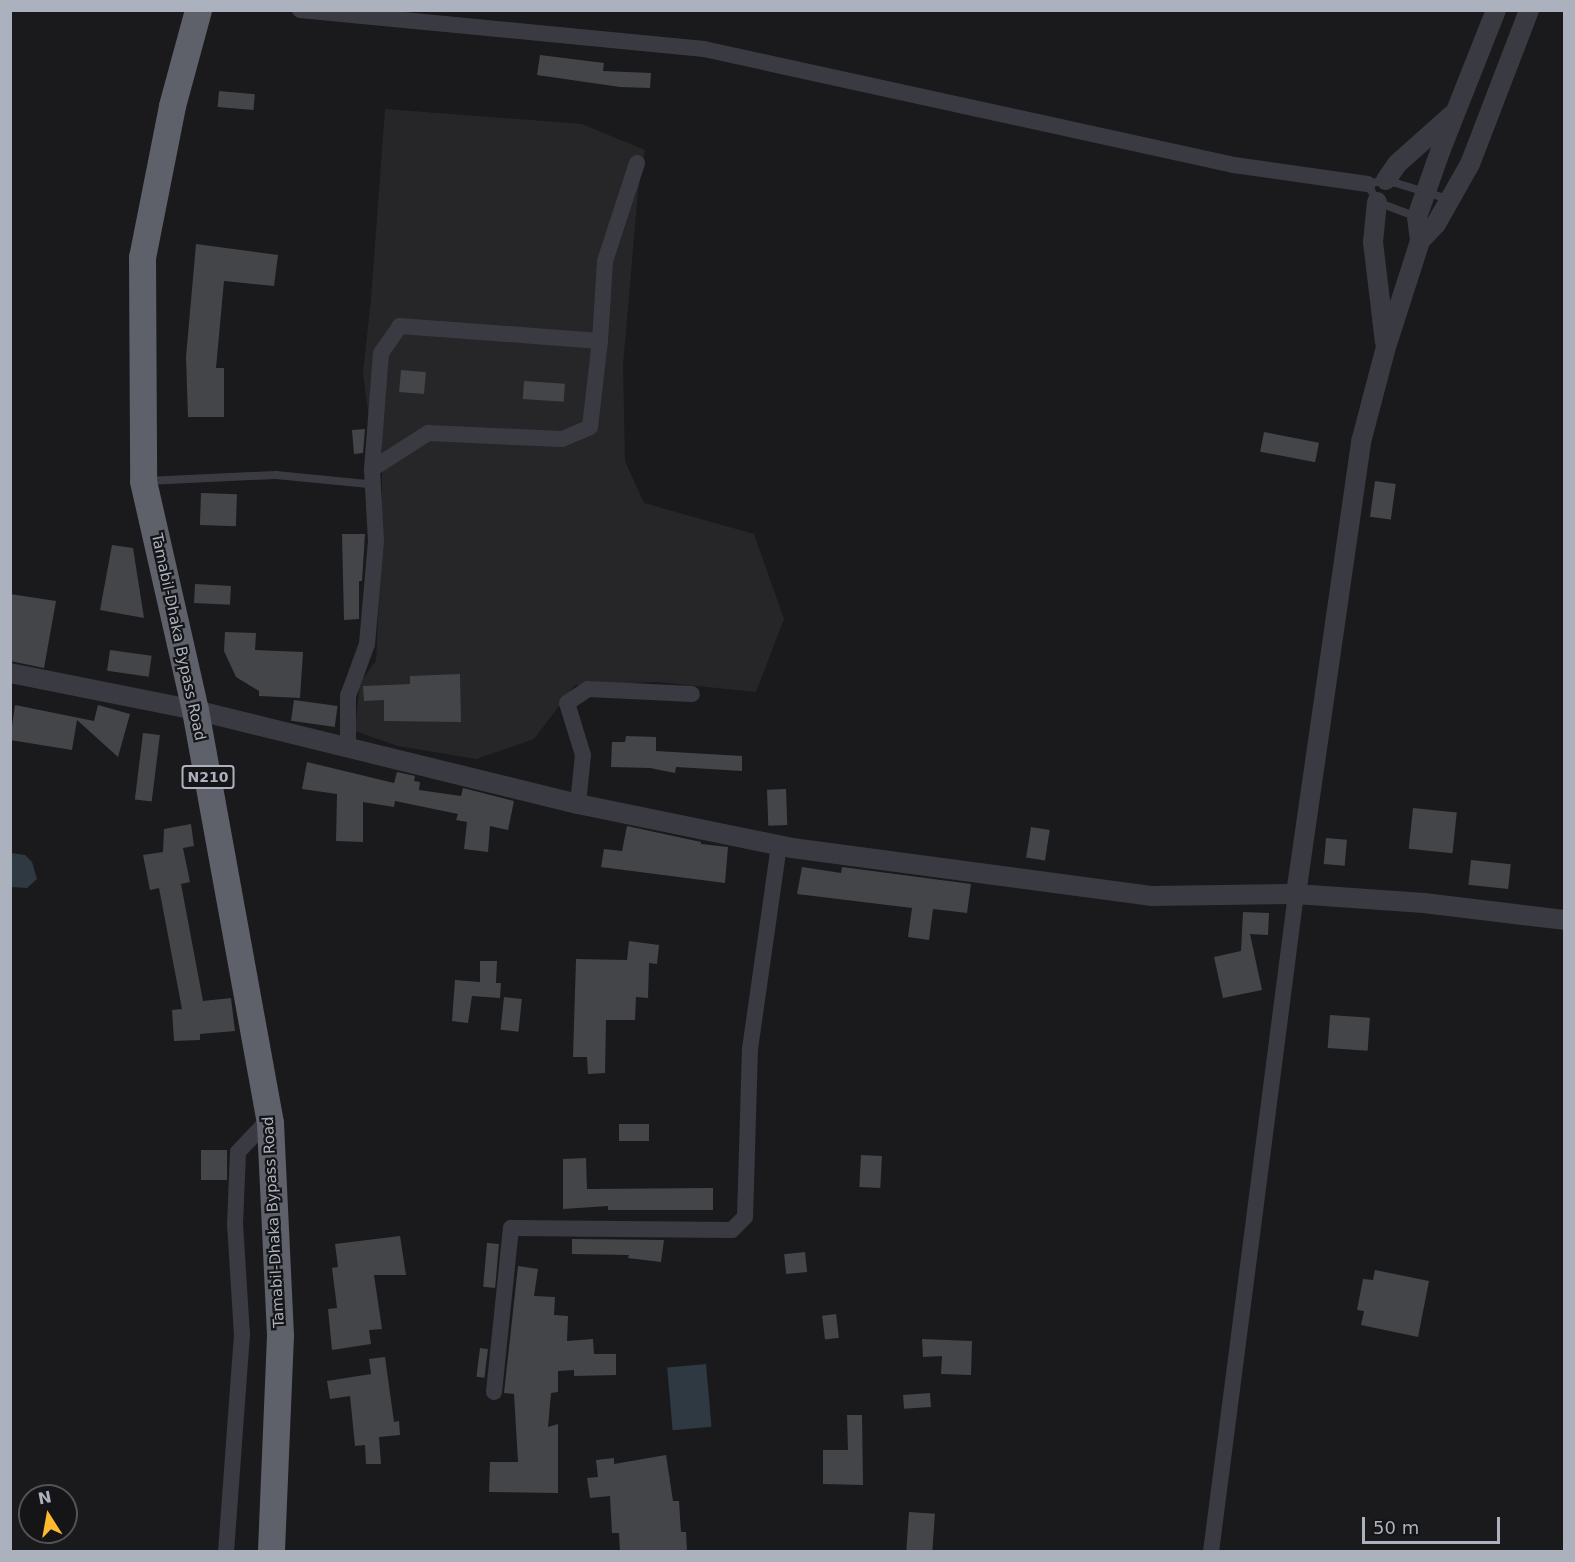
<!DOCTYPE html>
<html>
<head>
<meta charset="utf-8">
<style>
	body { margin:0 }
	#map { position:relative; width:1575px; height:1562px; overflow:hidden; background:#1a1a1c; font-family:"DejaVu Sans",sans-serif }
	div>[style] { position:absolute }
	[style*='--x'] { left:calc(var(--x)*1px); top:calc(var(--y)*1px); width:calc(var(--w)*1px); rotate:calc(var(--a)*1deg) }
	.built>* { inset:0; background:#262629 }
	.water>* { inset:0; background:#2e3942; transform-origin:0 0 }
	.building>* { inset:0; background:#444549; transform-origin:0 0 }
	.service>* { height:8px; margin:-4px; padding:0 4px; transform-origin:4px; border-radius:4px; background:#3a3b42 }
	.minor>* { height:16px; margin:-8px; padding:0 8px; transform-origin:8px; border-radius:8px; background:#3a3b42 }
	.tertiary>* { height:20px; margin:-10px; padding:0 10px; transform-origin:10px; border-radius:10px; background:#3a3b42 }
	.trunk>* { height:27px; margin:-13.5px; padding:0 13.5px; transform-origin:13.5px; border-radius:13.5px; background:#5e606a }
	span { translate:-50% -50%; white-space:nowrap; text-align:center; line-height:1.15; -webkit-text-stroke:4.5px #151517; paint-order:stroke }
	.shield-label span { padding:2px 4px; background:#151517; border:2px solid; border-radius:4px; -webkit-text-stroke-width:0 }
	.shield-label { font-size:14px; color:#abb1bd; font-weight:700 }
	.street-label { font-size:15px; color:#abb1bd }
	.frame { position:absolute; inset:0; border:12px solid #abb1bd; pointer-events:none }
	.north { position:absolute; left:18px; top:1484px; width:60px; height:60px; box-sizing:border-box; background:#151517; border:2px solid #515359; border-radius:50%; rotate:349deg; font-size:16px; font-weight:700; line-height:24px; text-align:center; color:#abb1bd }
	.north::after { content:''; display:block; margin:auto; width:21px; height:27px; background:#ffba2f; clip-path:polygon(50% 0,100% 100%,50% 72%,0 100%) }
	.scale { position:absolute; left:1362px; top:1517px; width:138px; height:27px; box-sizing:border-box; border:3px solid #abb1bd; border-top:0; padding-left:8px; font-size:18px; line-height:21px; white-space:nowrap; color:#abb1bd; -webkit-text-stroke:4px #151517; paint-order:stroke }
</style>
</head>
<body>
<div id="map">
	<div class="built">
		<div style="clip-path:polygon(385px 109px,582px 124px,645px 150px,638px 192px,623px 365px,625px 461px,644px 503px,754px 534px,784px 619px,756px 692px,658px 682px,575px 685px,534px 739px,476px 759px,398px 746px,355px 731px,360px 682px,376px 661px,382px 533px,382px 442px,368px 411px,363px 373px,371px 299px)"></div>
	</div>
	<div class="water">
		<div style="clip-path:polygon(11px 853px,25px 855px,32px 862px,37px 879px,27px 888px,11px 887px)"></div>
		<div style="left:706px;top:1364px;width:63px;height:39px;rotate:85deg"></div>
	</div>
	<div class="building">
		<div style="clip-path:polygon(540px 55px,604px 63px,603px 71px,651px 73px,650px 88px,620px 87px,537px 75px)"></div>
		<div style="left:219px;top:91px;width:36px;height:16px;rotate:5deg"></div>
		<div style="clip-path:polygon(196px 244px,278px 255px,274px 286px,224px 281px,216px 368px,224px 368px,224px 417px,188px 417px,186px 357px)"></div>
		<div style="left:401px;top:370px;width:25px;height:22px;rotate:5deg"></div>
		<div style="left:524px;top:381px;width:41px;height:18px;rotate:4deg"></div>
		<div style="clip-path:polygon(365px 429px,363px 453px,354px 454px,352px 430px)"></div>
		<div style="left:1264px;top:432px;width:56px;height:20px;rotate:11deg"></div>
		<div style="left:1375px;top:481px;width:21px;height:36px;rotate:8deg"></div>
		<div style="left:201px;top:493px;width:36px;height:32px;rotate:2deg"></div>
		<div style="clip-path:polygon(342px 534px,365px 534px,362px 581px,359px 581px,359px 619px,344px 620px)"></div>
		<div style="clip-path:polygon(112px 545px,133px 548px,144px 618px,100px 610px)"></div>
		<div style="left:195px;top:584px;width:36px;height:19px;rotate:3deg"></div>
		<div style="clip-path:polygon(10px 594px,56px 601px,44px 668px,10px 661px)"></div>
		<div style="clip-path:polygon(225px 632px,256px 633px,255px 650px,303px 652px,300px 698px,259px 696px,259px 691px,236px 677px,224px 651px)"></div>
		<div style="left:110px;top:650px;width:42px;height:21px;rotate:8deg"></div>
		<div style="clip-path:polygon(460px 674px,461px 722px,384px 721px,384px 700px,364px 701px,363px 686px,410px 684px,410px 676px)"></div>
		<div style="left:294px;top:700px;width:44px;height:21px;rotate:8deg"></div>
		<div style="clip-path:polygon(15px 705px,94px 721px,98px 705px,130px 714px,118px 757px,77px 720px,72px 750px,10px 740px)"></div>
		<div style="left:143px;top:733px;width:17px;height:67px;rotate:7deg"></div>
		<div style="clip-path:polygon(626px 736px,656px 737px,656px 751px,742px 756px,742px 771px,676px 767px,675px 773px,650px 768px,611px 767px,612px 742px,625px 742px)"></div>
		<div style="clip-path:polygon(307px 762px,394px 783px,397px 772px,415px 776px,414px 781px,420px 782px,419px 790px,461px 796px,463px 788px,514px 801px,508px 830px,490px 826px,488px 852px,464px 849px,467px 822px,456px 820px,458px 814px,395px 801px,394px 807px,363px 802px,363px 842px,336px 841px,337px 794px,302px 789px)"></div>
		<div style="left:786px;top:789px;width:36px;height:19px;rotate:88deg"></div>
		<div style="left:1413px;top:808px;width:44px;height:41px;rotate:6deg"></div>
		<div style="clip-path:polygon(191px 824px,194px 846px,183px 848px,190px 882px,181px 884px,203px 1001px,231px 998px,235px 1031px,200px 1034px,200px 1040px,174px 1041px,172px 1010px,182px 1009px,159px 888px,150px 890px,143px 855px,163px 852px,164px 829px)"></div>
		<div style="clip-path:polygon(627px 826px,701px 842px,701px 844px,728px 847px,725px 883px,601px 867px,604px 849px,622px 851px)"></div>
		<div style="left:1031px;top:827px;width:19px;height:31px;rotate:9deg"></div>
		<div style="left:1326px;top:838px;width:21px;height:26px;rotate:5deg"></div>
		<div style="left:1471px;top:860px;width:40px;height:25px;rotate:6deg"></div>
		<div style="clip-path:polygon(802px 867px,841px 873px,842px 867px,971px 884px,967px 913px,933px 909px,929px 940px,908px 937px,912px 908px,797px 894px)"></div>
		<div style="clip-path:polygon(1243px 912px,1269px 913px,1268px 935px,1250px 934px,1262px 990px,1223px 998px,1214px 957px,1241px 951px)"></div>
		<div style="clip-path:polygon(629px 941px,659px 945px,657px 964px,649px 963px,648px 998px,636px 997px,635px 1020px,606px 1020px,605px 1073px,588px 1074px,587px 1057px,573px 1057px,576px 959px,627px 960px)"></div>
		<div style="clip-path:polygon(480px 961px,497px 961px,496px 983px,501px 983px,500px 998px,472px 996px,468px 1023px,452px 1021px,455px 980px,480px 982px)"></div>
		<div style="left:504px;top:997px;width:18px;height:33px;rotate:6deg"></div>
		<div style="left:1330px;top:1015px;width:40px;height:33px;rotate:4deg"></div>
		<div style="left:619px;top:1124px;width:30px;height:17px"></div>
		<div style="left:201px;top:1150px;width:26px;height:30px"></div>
		<div style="left:861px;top:1155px;width:21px;height:32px;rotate:3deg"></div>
		<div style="clip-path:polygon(586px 1158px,587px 1189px,713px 1188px,713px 1210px,608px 1210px,608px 1206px,563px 1209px,563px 1159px)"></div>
		<div style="clip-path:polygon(400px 1236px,406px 1275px,374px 1275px,382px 1329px,369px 1330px,371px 1344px,332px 1350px,328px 1309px,337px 1308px,332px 1268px,338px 1267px,335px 1244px)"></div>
		<div style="clip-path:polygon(572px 1239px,664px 1240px,661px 1262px,628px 1258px,629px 1255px,572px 1254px)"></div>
		<div style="left:487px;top:1243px;width:12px;height:44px;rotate:5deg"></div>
		<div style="left:805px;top:1252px;width:20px;height:21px;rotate:84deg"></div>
		<div style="clip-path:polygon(518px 1266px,538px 1269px,534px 1296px,555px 1297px,554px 1315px,568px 1316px,567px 1341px,593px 1339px,594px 1354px,616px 1354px,616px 1375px,574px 1376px,574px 1370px,558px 1371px,558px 1392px,551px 1393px,548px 1427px,558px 1424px,558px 1493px,489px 1492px,490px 1462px,518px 1462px,514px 1394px,504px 1393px)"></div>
		<div style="clip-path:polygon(1375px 1270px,1429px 1281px,1418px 1337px,1361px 1325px,1364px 1311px,1357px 1310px,1363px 1279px,1373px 1280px)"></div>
		<div style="left:836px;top:1314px;width:24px;height:14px;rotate:83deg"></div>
		<div style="clip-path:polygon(922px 1339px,972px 1341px,971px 1375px,941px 1374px,942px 1356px,923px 1357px)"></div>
		<div style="left:480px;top:1348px;width:8px;height:29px;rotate:7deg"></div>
		<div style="clip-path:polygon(385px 1357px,394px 1422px,399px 1421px,400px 1435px,379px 1437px,381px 1464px,366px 1464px,365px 1445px,355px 1446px,350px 1396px,330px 1399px,327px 1381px,371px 1374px,369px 1359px)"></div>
		<div style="left:930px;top:1393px;width:14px;height:27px;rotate:86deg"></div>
		<div style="clip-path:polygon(847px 1415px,862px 1415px,863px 1485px,823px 1484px,823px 1450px,848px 1450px)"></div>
		<div style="clip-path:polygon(666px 1455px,673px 1501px,679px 1501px,681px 1532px,686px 1532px,687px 1551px,620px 1551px,619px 1533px,612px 1533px,610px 1496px,590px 1498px,587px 1478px,598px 1477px,596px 1460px,614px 1458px,614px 1464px)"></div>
		<div style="left:909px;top:1512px;width:26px;height:39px;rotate:4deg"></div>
	</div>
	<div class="service">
		<div style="--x:1417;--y:217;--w:43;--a:-159.4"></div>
		<div style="--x:1377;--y:202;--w:20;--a:-117"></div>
		<div style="--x:1368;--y:184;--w:18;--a:-13"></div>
		<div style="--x:1386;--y:180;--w:65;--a:17"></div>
		<div style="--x:147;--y:481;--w:129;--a:-2.7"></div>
		<div style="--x:276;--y:475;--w:91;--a:5.6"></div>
	</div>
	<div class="minor">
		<div style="--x:300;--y:10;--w:406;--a:5.5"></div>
		<div style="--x:704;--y:49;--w:543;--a:12.35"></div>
		<div style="--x:1234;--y:165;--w:135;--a:8.1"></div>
		<div style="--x:600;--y:341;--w:80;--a:-86.4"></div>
		<div style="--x:605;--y:261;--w:103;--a:-71.9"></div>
		<div style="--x:348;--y:749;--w:53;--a:-90"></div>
		<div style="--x:348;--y:696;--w:55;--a:-69.9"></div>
		<div style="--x:367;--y:644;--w:103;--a:-85"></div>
		<div style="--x:376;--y:541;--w:72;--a:-93.2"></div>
		<div style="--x:372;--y:469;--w:67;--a:-32.7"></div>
		<div style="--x:428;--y:433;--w:134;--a:2.6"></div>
		<div style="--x:562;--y:439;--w:30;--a:-23"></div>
		<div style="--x:590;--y:427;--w:87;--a:-83.4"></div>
		<div style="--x:600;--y:341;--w:201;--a:-175.7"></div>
		<div style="--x:400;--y:326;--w:33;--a:125"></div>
		<div style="--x:381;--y:353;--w:116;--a:94.4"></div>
		<div style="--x:578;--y:804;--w:49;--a:-84.2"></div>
		<div style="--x:583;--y:755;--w:54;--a:-107.1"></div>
		<div style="--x:567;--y:703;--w:25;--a:-34"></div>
		<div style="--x:588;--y:689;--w:104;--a:2.8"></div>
		<div style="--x:494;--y:1392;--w:165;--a:-84.1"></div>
		<div style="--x:511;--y:1228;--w:221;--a:0.5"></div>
		<div style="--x:732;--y:1230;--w:18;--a:-45"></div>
		<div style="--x:745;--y:1217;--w:168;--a:-88.3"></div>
		<div style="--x:750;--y:1049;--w:206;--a:-81.9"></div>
		<div style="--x:226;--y:1552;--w:218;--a:-85.8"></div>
		<div style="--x:242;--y:1335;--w:111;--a:-93.6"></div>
		<div style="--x:235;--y:1224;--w:72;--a:-87.6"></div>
		<div style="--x:238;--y:1152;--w:45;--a:-46.8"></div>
		<div style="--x:1211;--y:1552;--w:663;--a:-82.64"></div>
	</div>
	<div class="tertiary">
		<div style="--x:1386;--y:180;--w:19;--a:-55"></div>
		<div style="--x:1397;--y:164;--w:74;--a:-41.7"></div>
		<div style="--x:1377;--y:202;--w:40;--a:95.7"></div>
		<div style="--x:1373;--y:242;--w:101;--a:83.2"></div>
		<div style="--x:1420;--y:241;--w:24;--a:-97"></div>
		<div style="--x:1417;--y:217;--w:72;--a:-70.6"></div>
		<div style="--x:1441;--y:149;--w:149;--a:-68.4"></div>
		<div style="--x:10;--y:673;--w:189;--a:11.3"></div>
		<div style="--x:195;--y:710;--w:394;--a:13.8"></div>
		<div style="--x:578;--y:804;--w:218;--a:11.6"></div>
		<div style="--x:792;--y:848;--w:362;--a:7.6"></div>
		<div style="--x:1151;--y:896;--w:145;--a:-0.8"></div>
		<div style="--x:1296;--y:894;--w:128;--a:4"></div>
		<div style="--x:1424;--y:903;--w:141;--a:6.9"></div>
		<div style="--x:1296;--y:894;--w:457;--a:-81.8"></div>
		<div style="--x:1361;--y:442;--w:98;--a:-75.3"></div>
		<div style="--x:1386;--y:347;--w:111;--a:-72.2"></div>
		<div style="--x:1420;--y:241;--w:23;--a:-47"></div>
		<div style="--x:1436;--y:224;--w:69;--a:-60.5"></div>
		<div style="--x:1470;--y:164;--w:165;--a:-69"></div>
	</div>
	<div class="trunk">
		<div style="--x:198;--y:10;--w:99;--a:105.2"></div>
		<div style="--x:172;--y:106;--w:154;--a:101.2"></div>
		<div style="--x:142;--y:257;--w:224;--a:89.7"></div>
		<div style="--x:143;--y:481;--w:235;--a:77.2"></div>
		<div style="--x:195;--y:710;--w:420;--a:79.7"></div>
		<div style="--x:270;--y:1123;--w:212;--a:87.3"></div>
		<div style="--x:280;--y:1335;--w:217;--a:92.4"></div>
	</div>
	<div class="shield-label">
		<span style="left:208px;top:777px">N210</span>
	</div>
	<div class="street-label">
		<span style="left:178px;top:637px;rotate:78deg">Tamabil-Dhaka Bypass Road</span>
		<span style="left:274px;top:1222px;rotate:-93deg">Tamabil-Dhaka Bypass Road</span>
	</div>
	<div class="frame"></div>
	<div class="north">N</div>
	<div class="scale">50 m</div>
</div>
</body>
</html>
